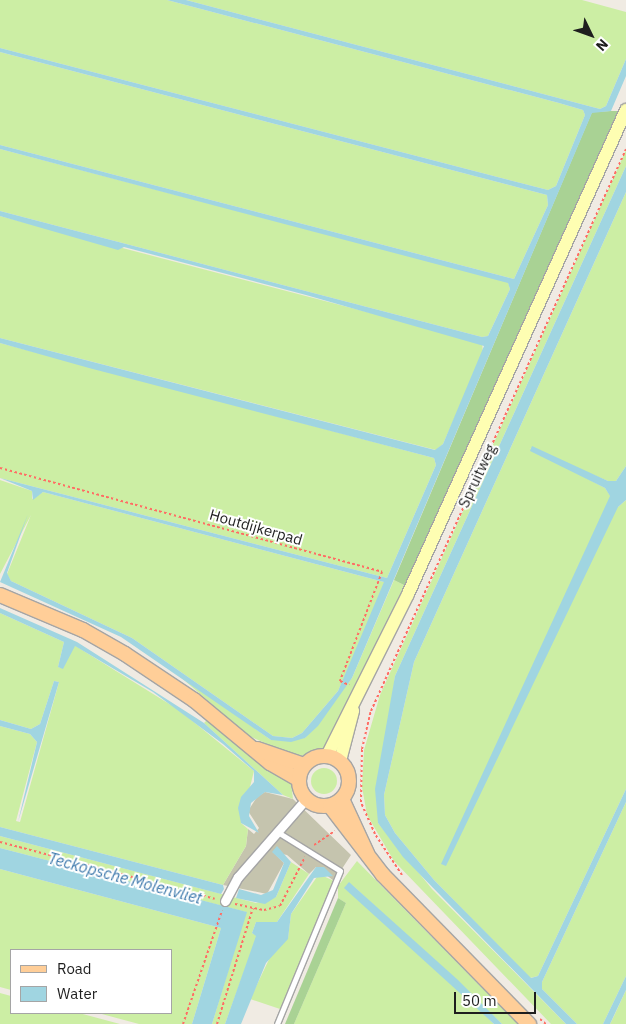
<!DOCTYPE html>
<html>
<head>
<meta charset="utf-8">
<style>
	body { margin:0 }
	#map { position:relative; width:626px; height:1024px; overflow:hidden; background:#f0ebe3; font-family:"IBM Plex Sans",sans-serif }
	div>[style] { position:absolute }
	[style*='--x'] { left:calc(var(--x)*1px); top:calc(var(--y)*1px); width:calc(var(--w)*1px); rotate:calc(var(--a)*1deg) }
	.construction>* { inset:0; background:#c5c4ae }
	.grass>* { inset:0; background:#cceea4 }
	.round { border-radius:50% }
	.forest>* { inset:0; background:#a9d294 }
	.water>* { inset:0; background:#a0d5e1 }
	.path>* { height:2px; margin-top:-1px; transform-origin:0; background:repeating-linear-gradient(90deg,#ff6d64 0 2.5px,transparent 0 5px) }
	.roads { filter:drop-shadow(1px 0 #a5a5a5) drop-shadow(-1px 0 #a5a5a5) drop-shadow(0 1px #a5a5a5) drop-shadow(0 -1px #a5a5a5) }
	.lane>* { height:4.5px; margin:-2.25px; padding:0 2.25px; transform-origin:2.25px; border-radius:2.25px; background:#fff }
	.street>* { height:9px; margin:-4.5px; padding:0 4.5px; transform-origin:4.5px; border-radius:4.5px; background:#fff }
	.secondary>* { height:12px; margin:-6px; padding:0 6px; transform-origin:6px; border-radius:6px; background:#fefeb2 }
	.primary>* { height:14px; margin:-7px; padding:0 7px; transform-origin:7px; border-radius:7px; background:#ffce98 }
	.primary>.ring { margin:-7px; padding:0; box-sizing:content-box; background:none; border:14px solid #ffce98; border-radius:50% }
	span { translate:-50% -50%; white-space:nowrap; text-align:center; line-height:1.15; -webkit-text-stroke:4px #fff; paint-order:stroke }
	.street-label { font-size:15px; color:#1e1e1e }
	.water-label { font-size:16px; color:#407bad; font-style:italic }
	.legend { position:absolute; left:10px; top:949px; width:162px; height:65px; box-sizing:border-box; background:#fff; border:1px solid #a5a5a5; margin:0; padding:6px 9px; list-style:none; font-size:15px; color:#1e1e1e }
	.legend li { display:flex; align-items:center; gap:10px; height:25px }
	.legend b { width:25px; border:1px solid #a5a5a5 }
	.north { position:absolute; left:566px; top:10px; width:50px; height:50px; -webkit-text-stroke:4px #fff; paint-order:stroke; rotate:132deg; font-size:14px; font-weight:700; line-height:20px; text-align:center; color:#1e1e1e }
	.north::after { content:''; display:block; margin:auto; width:18px; height:22px; background:#1e1e1e; clip-path:polygon(50% 0,100% 100%,50% 72%,0 100%) }
	.scale { position:absolute; left:454px; top:992px; width:82px; height:22px; box-sizing:border-box; border:2px solid #1e1e1e; border-top:0; padding-left:6px; font-size:15px; line-height:18px; white-space:nowrap; color:#1e1e1e; -webkit-text-stroke:4px #fff; paint-order:stroke }
</style>
</head>
<body>
<div id="map">
	<div class="construction">
		<div style="clip-path:polygon(265px 792px,293px 799px,351px 855px,334px 881px,316px 867px,309px 874px,287px 855px,273px 852px,284px 863px,267px 894px,223px 885px,246px 846px,248px 829px,254px 834px,259px 828px,248px 811px,257px 797px)"></div>
	</div>
	<div class="grass">
		<div style="clip-path:polygon(0 0,167px 0,559px 103px,583px 110px,585px 115px,556px 186px,548px 190px,0 48px)"></div>
		<div style="clip-path:polygon(186px 0,582px 0,626px 12px,626px 59px,606px 106px,600px 109px)"></div>
		<div style="clip-path:polygon(0 52px,547px 195px,548px 205px,514px 279px,0 145px)"></div>
		<div style="clip-path:polygon(0 149px,414px 257px,508px 282px,510px 289px,488px 336px,482px 337px,0 211px)"></div>
		<div style="clip-path:polygon(626px 150px,626px 166px,395px 676px,378px 823px,432px 889px,566px 1024px,551px 1024px,394px 861px,367px 815px,362px 787px,364px 750px,380px 695px)"></div>
		<div style="clip-path:polygon(626px 192px,626px 466px,616px 481px,608px 481px,529px 448px,605px 488px,618px 507px,626px 500px,626px 789px,538px 976px,530px 978px,434px 880px,395px 833px,385px 815px,384px 795px,414px 662px)"></div>
		<div style="clip-path:polygon(0 216px,482px 342px,483px 353px,443px 444px,436px 450px,0 338px)"></div>
		<div style="clip-path:polygon(0 343px,434px 458px,436px 465px,387px 578px,0 478px)"></div>
		<div style="clip-path:polygon(0 480px,32px 491px,32px 499px,43px 492px,384px 582px,385px 587px,338px 691px,302px 733px,292px 738px,273px 736px,132px 638px,11px 581px,7px 574px,31px 515px,0 574px)"></div>
		<div style="clip-path:polygon(394px 580px,406px 586px,326px 746px,317px 752px,297px 757px,249px 736px,170px 668px,271px 740px,305px 738px,352px 678px)"></div>
		<div style="clip-path:polygon(0 613px,64px 642px,58px 667px,63px 668px,74px 645px,179px 710px,254px 771px,241px 823px,248px 829px,246px 846px,223px 885px,0 827px,0 726px,30px 734px,37px 742px,16px 821px,20px 822px,59px 682px,54px 681px,40px 724px,31px 729px,0 720px)"></div>
		<div style="clip-path:polygon(208px 719px,253px 759px,291px 781px,293px 799px,283px 795px,204px 723px)"></div>
		<div class="round" style="left:311px;top:768px;width:26px;height:26px"></div>
		<div style="clip-path:polygon(626px 802px,626px 976px,603px 1024px,577px 1024px,542px 989px,542px 982px)"></div>
		<div style="clip-path:polygon(0 836px,256px 903px,276px 897px,291px 862px,309px 874px,277px 922px,256px 922px,252px 933px,257px 936px,225px 1024px,212px 1024px,246px 912px,0 848px)"></div>
		<div style="clip-path:polygon(357px 861px,482px 988px,520px 1024px,502px 1024px,349px 882px,494px 1024px,294px 1024px,346px 903px,338px 898px,338px 886px)"></div>
		<div style="clip-path:polygon(0 869px,221px 928px,192px 1024px,139px 1024px,98px 1013px,171px 1013px,171px 950px,11px 950px,11px 990px,0 987px)"></div>
		<div style="clip-path:polygon(319px 874px,334px 881px,280px 1009px,250px 999px,274px 949px,288px 938px,291px 914px)"></div>
		<div style="clip-path:polygon(626px 990px,626px 1024px,610px 1024px,614px 1016px)"></div>
		<div style="clip-path:polygon(0 993px,11px 996px,11px 1013px,79px 1013px,120px 1024px,0 1024px)"></div>
	</div>
	<div class="forest">
		<div style="clip-path:polygon(611px 111px,619px 111px,406px 586px,394px 580px,592px 112px)"></div>
		<div style="clip-path:polygon(338px 898px,346px 903px,294px 1024px,285px 1024px)"></div>
	</div>
	<div class="water">
		<div style="clip-path:polygon(167px 0,186px 0,600px 109px,606px 106px,626px 59px,626px 76px,611px 111px,592px 113px,352px 678px,318px 726px,305px 738px,291px 742px,271px 740px,121px 637px,0 582px,28px 514px,7px 573px,11px 581px,132px 638px,273px 736px,292px 738px,302px 733px,338px 691px,384px 582px,43px 492px,33px 500px,32px 491px,0 478px,387px 578px,436px 465px,434px 458px,89px 368px,0 343px,0 338px,435px 450px,443px 444px,484px 346px,306px 295px,124px 247px,118px 250px,0 216px,0 211px,482px 337px,488px 336px,510px 289px,508px 283px,0 149px,0 145px,514px 279px,548px 205px,547px 195px,0 52px,0 48px,548px 190px,556px 186px,585px 115px,583px 110px,559px 103px)"></div>
		<div style="clip-path:polygon(626px 166px,626px 192px,414px 662px,384px 795px,385px 815px,395px 833px,434px 880px,531px 978px,538px 976px,626px 789px,626px 802px,542px 982px,542px 989px,577px 1024px,566px 1024px,403px 857px,378px 823px,375px 789px,395px 676px)"></div>
		<div style="clip-path:polygon(532px 446px,608px 481px,616px 481px,626px 466px,626px 500px,618px 507px,446px 866px,441px 864px,610px 496px,605px 488px,530px 451px)"></div>
		<div style="clip-path:polygon(0 608px,77px 642px,204px 723px,283px 795px,265px 792px,251px 803px,249px 816px,259px 833px,241px 823px,238px 808px,241px 797px,254px 782px,254px 771px,223px 744px,153px 692px,75px 646px,63px 669px,58px 667px,64px 642px,0 613px)"></div>
		<div style="clip-path:polygon(54px 681px,59px 682px,18px 822px,37px 742px,30px 734px,0 726px,0 720px,31px 729px,40px 724px)"></div>
		<div style="clip-path:polygon(0 827px,223px 885px,224px 889px,221px 894px,0 836px)"></div>
		<div style="clip-path:polygon(277px 846px,291px 862px,276px 897px,265px 904px,236px 898px,239px 889px,261px 895px,273px 890px,284px 863px,272px 852px)"></div>
		<div style="clip-path:polygon(0 848px,247px 912px,212px 1024px,192px 1024px,221px 928px,0 869px)"></div>
		<div style="clip-path:polygon(316px 867px,324px 867px,333px 876px,314px 878px,291px 914px,288px 939px,266px 963px,241px 1024px,225px 1024px,256px 936px,252px 933px,256px 922px,277px 922px)"></div>
		<div style="clip-path:polygon(349px 882px,458px 980px,502px 1024px,494px 1024px,344px 888px)"></div>
		<div style="clip-path:polygon(626px 976px,626px 990px,610px 1024px,603px 1024px)"></div>
	</div>
	<div class="path">
		<div style="--x:0;--y:468;--w:396;--a:15.2"></div>
		<div style="--x:382;--y:572;--w:117;--a:111.1"></div>
		<div style="--x:340;--y:681;--w:10;--a:24"></div>
		<div style="--x:0;--y:842;--w:222;--a:14.8"></div>
		<div style="--x:314;--y:845;--w:25;--a:-34"></div>
		<div style="--x:402;--y:875;--w:49;--a:-123.4"></div>
		<div style="--x:375;--y:834;--w:35;--a:-114"></div>
		<div style="--x:361;--y:802;--w:53;--a:-88.9"></div>
		<div style="--x:362;--y:749;--w:39;--a:-77"></div>
		<div style="--x:371;--y:711;--w:617;--a:-65.59"></div>
		<div style="--x:235;--y:904;--w:30;--a:12"></div>
		<div style="--x:264;--y:910;--w:16;--a:-14"></div>
		<div style="--x:280;--y:906;--w:55;--a:-63"></div>
		<div style="--x:540;--y:1019;--w:8;--a:40"></div>
		<div style="--x:183;--y:1024;--w:120;--a:-71"></div>
		<div style="--x:217;--y:1024;--w:121;--a:-72.8"></div>
	</div>
	<div class="roads">
		<div class="lane">
			<div style="--x:277;--y:1024;--w:165;--a:-67.6"></div>
			<div style="--x:340;--y:871;--w:74;--a:-148.2"></div>
		</div>
		<div class="street">
			<div style="--x:225;--y:901;--w:27;--a:-62"></div>
			<div style="--x:238;--y:877;--w:103;--a:-48.9"></div>
		</div>
		<div class="secondary">
			<div style="--x:327;--y:756;--w:181;--a:-63.4"></div>
			<div style="--x:408;--y:594;--w:531;--a:-65.75"></div>
			<div style="--x:340;--y:761;--w:52;--a:-75.4"></div>
		</div>
		<div class="primary">
			<div style="--x:0;--y:595;--w:90;--a:22.9"></div>
			<div style="--x:83;--y:630;--w:48;--a:29.7"></div>
			<div style="--x:125;--y:654;--w:83;--a:33.7"></div>
			<div style="--x:194;--y:700;--w:99;--a:39.7"></div>
			<div style="--x:270;--y:763;--w:32;--a:30"></div>
			<div style="--x:257;--y:749;--w:50;--a:18.8"></div>
			<div class="ring" style="left:299px;top:756px;width:36px;height:36px"></div>
			<div style="--x:342;--y:799;--w:60;--a:65.2"></div>
			<div style="--x:330;--y:806;--w:87;--a:52.5"></div>
			<div style="--x:383;--y:875;--w:209;--a:45.6"></div>
		</div>
	</div>
	<div class="street-label">
		<span style="left:477px;top:476px;rotate:-65deg">Spruitweg</span>
		<span style="left:256px;top:527px;rotate:16deg">Houtdijkerpad</span>
	</div>
	<div class="water-label">
		<span style="left:125px;top:878px;rotate:15deg">Teckopsche Molenvliet</span>
	</div>
	<ul class="legend">
	<li><b style="height:6px;background:#ffce98"></b>Road</li>
	<li><b style="height:14px;background:#a0d5e1"></b>Water</li>
	</ul>
	<div class="north">N</div>
	<div class="scale">50 m</div>
</div>
</body>
</html>
